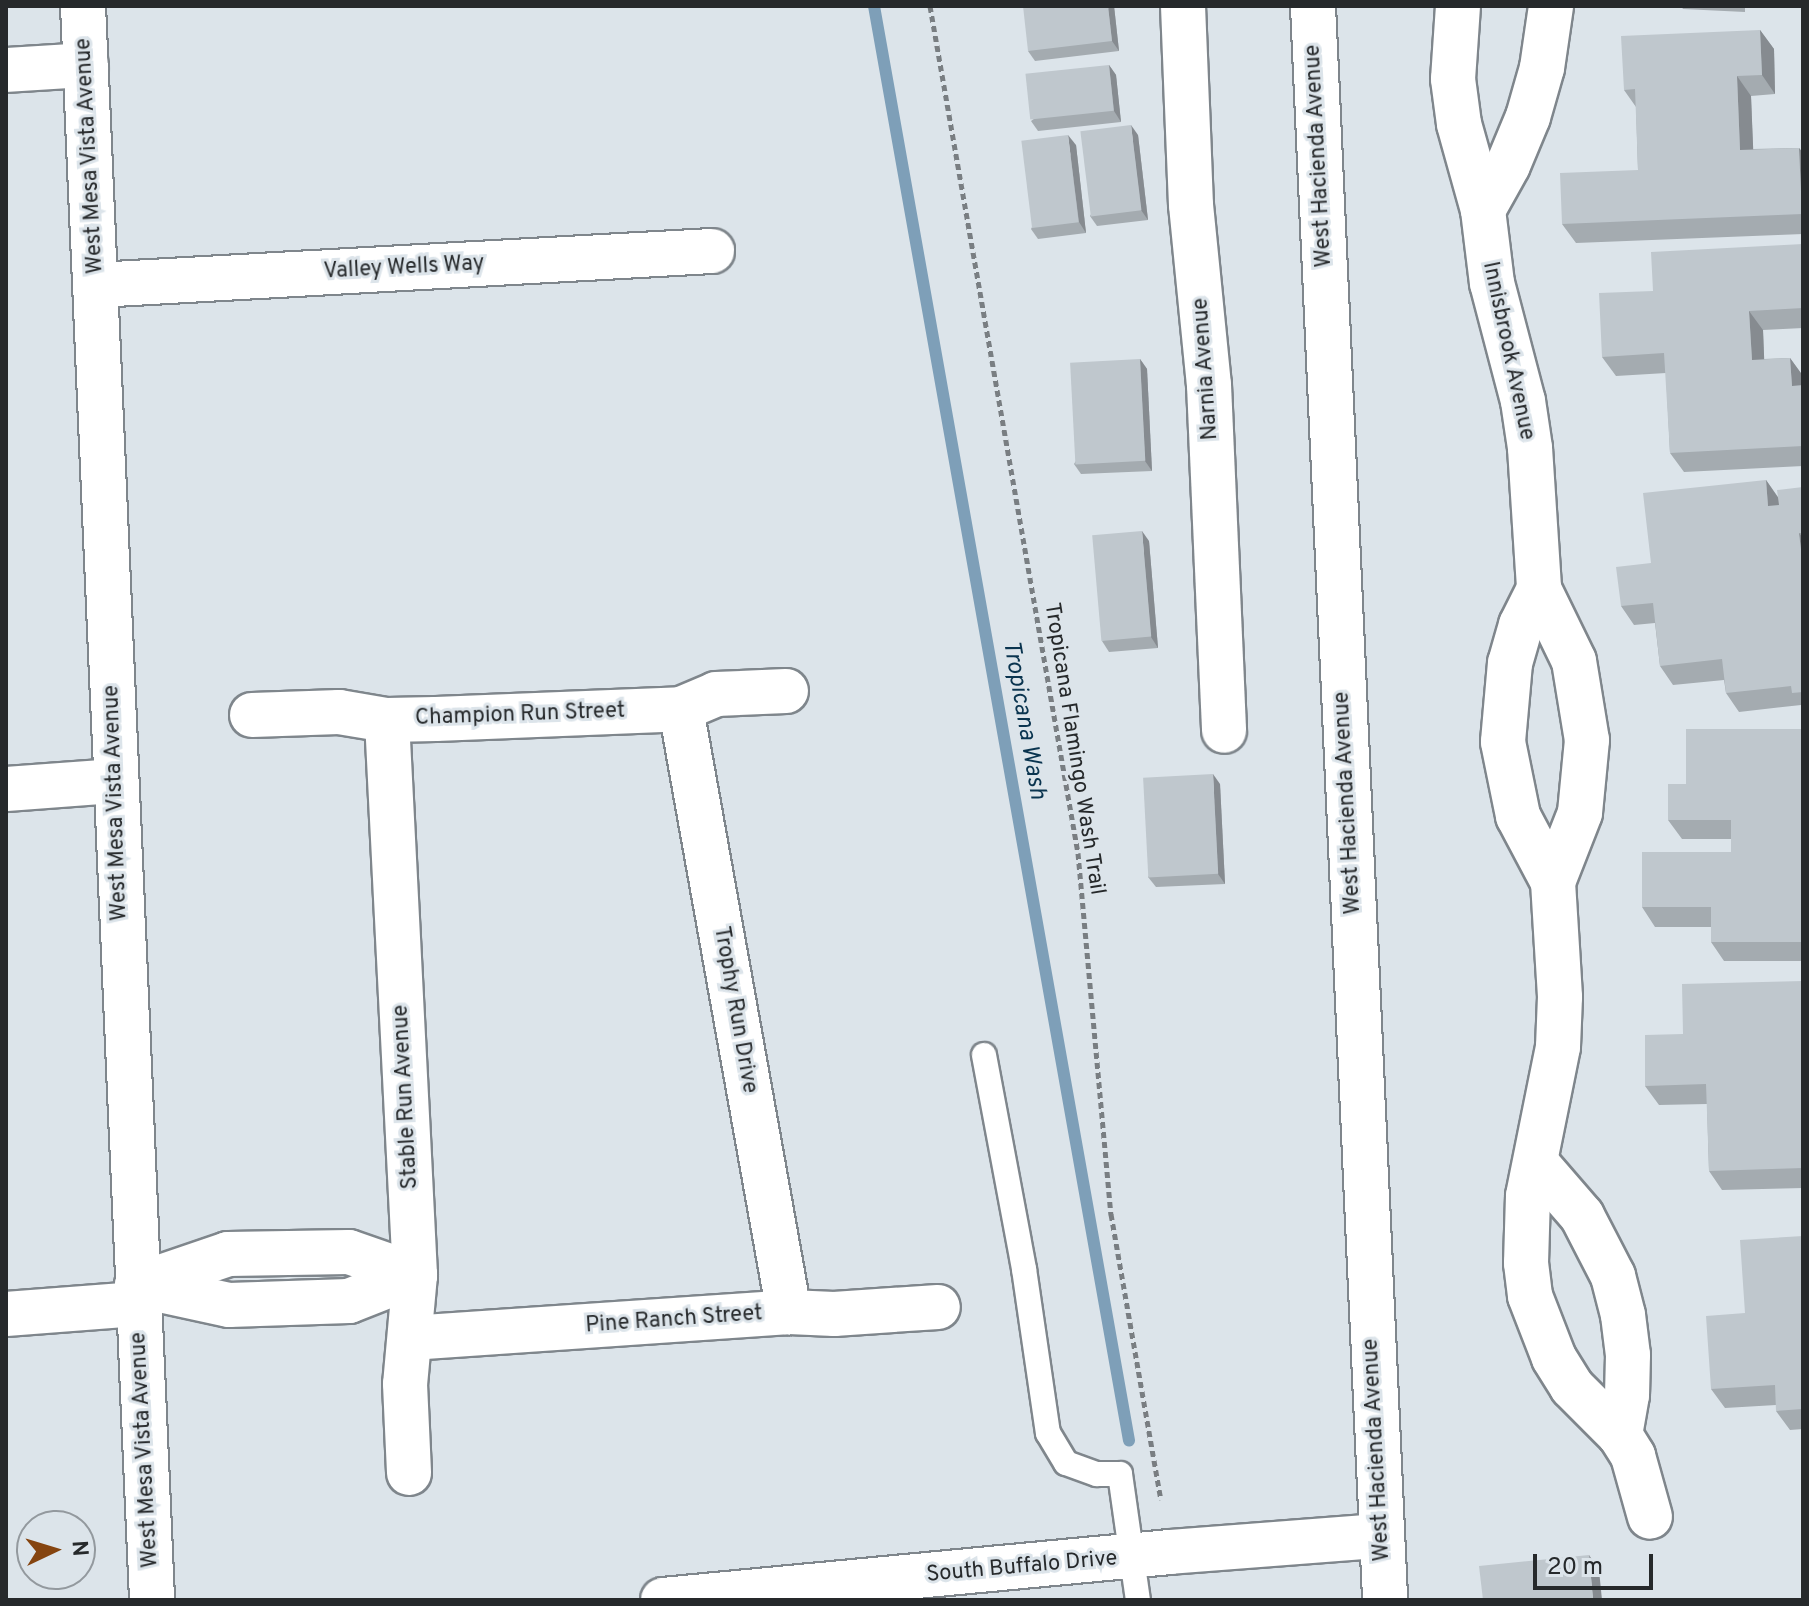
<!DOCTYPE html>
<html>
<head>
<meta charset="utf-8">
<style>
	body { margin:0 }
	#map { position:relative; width:1809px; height:1606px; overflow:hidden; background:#dce4ea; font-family:Overpass,sans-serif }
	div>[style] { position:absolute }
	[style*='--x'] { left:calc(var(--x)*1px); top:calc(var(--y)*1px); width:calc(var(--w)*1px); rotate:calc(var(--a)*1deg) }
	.stream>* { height:12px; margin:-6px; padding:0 6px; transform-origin:6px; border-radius:6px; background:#7e9fb8 }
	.path>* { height:5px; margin-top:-2.5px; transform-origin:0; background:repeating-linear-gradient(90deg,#797e82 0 6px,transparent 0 10px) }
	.roads { filter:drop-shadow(2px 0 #7f868c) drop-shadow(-2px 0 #7f868c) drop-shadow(0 2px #7f868c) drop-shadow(0 -2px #7f868c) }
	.lane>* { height:24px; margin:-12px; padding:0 12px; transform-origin:12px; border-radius:12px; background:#fff }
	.street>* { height:44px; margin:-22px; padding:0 22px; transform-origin:22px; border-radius:22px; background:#fff }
	.secondary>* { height:44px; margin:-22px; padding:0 22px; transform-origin:22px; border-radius:22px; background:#fff }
	.wall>* { inset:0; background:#a4abb0 }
	.shaded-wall>* { inset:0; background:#868b90 }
	.building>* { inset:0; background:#bfc7cd; transform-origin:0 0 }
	span { translate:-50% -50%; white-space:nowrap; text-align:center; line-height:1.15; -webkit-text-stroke:6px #dce4ea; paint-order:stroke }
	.street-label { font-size:22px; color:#26292b }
	.water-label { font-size:24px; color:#0a344f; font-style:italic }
	.frame { position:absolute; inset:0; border:8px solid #26292b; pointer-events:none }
	.north { position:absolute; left:16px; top:1510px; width:80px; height:80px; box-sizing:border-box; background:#dce4ea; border:2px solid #93999e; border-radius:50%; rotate:86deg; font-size:22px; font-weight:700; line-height:32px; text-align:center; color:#26292b }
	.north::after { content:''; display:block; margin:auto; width:28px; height:36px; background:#85440f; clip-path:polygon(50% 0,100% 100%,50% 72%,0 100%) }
	.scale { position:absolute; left:1533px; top:1554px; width:120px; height:36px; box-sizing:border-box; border:4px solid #26292b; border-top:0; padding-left:10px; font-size:24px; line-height:28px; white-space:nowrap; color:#26292b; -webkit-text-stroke:6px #dce4ea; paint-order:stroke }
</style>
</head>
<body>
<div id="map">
	<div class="stream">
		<div style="--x:874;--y:6;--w:1457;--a:79.92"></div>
	</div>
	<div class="path">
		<div style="--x:930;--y:6;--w:860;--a:80.09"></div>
		<div style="--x:1078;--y:853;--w:363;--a:84.8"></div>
		<div style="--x:1111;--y:1214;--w:290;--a:80.1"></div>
	</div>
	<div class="roads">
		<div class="lane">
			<div style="--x:984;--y:1055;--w:218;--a:79.4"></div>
			<div style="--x:1024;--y:1269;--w:166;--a:81.7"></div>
			<div style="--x:1048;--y:1433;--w:35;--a:59"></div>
			<div style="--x:1066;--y:1463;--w:33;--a:20"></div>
			<div style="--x:1097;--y:1474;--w:23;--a:0"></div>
			<div style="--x:1120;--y:1474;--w:127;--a:81.9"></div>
		</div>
		<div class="street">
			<div style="--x:83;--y:6;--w:1595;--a:87.52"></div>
			<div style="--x:1183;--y:6;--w:199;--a:87.7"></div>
			<div style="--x:1191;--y:205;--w:181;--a:84.3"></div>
			<div style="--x:1209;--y:385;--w:346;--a:87.5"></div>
			<div style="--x:1458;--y:6;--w:73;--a:93.9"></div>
			<div style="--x:1453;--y:79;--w:45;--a:82.4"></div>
			<div style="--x:1459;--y:124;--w:89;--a:74.4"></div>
			<div style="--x:1483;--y:210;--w:74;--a:83"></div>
			<div style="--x:1492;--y:283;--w:122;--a:75.3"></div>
			<div style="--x:1523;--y:401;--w:48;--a:81.5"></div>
			<div style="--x:1530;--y:448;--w:141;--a:86.3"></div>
			<div style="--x:1539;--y:589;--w:80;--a:64.1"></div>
			<div style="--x:1574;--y:661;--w:80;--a:80.7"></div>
			<div style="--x:1587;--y:740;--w:73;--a:95.5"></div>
			<div style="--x:1580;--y:813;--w:74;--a:111.4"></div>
			<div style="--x:1553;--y:882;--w:115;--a:86.5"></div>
			<div style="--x:1560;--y:997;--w:50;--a:92.3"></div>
			<div style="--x:1558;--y:1047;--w:152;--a:101.4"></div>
			<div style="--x:1528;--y:1196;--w:67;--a:91.7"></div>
			<div style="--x:1526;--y:1263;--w:33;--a:83"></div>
			<div style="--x:1530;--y:1296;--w:66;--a:68.8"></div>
			<div style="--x:1554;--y:1358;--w:34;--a:58"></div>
			<div style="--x:1572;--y:1387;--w:68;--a:45"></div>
			<div style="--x:1620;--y:1435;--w:25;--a:58"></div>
			<div style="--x:1633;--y:1456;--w:63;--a:74.4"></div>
			<div style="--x:6;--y:70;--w:80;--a:-3.6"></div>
			<div style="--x:1483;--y:210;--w:51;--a:-60.9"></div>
			<div style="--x:1508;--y:165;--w:52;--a:-67.4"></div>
			<div style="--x:1528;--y:117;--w:51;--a:-74.1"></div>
			<div style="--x:1542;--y:68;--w:63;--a:-81.7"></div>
			<div style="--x:96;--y:285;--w:617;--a:-3.16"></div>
			<div style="--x:1539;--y:589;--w:40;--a:116.6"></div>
			<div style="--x:1521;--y:625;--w:40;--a:106"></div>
			<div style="--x:1510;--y:663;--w:79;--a:95.1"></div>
			<div style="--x:1503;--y:742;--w:76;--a:78.5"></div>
			<div style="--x:1518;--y:816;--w:75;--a:62.1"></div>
			<div style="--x:681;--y:709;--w:613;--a:79.85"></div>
			<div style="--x:252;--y:715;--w:87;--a:-2"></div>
			<div style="--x:339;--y:712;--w:49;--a:9.5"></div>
			<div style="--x:387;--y:720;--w:49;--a:-1.2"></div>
			<div style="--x:436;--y:719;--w:245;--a:-2.3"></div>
			<div style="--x:681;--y:709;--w:38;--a:-23"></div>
			<div style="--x:716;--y:694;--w:70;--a:-2.5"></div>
			<div style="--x:387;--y:720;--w:556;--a:87.11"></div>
			<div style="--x:415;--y:1275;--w:109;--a:95.2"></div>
			<div style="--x:405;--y:1384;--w:89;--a:87.4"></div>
			<div style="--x:6;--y:789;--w:109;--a:-4.2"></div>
			<div style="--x:1537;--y:1164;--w:69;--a:49.1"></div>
			<div style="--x:1582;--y:1216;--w:68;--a:62.7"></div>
			<div style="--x:1613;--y:1276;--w:40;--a:75.6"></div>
			<div style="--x:1623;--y:1315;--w:40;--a:82.9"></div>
			<div style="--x:1628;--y:1355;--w:40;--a:91.4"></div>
			<div style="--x:1627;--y:1395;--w:41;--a:99.9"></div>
			<div style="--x:137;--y:1285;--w:96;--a:-18.8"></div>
			<div style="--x:228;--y:1254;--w:121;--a:-0.9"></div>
			<div style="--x:349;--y:1252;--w:70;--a:19.2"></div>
			<div style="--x:137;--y:1285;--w:94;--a:12.3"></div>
			<div style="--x:229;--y:1305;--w:120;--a:-1.9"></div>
			<div style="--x:349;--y:1301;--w:71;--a:-21.5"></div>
			<div style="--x:6;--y:1314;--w:131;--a:-4.4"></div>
			<div style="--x:410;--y:1338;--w:380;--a:-3.9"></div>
			<div style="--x:789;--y:1312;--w:45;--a:2.5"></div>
			<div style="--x:834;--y:1314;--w:104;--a:-3.9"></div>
		</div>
		<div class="secondary">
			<div style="--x:1313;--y:6;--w:1596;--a:87.41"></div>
			<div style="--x:663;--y:1600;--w:509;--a:-5.41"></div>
			<div style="--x:1170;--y:1552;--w:211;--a:-4.4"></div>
		</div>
	</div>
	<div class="wall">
		<div style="clip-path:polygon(1114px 6px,1119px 51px,1035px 61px,1028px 51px)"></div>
		<div style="clip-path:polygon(1681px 6px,1745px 6px,1745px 12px,1683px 9px)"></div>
		<div style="clip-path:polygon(1760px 30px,1774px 49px,1775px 94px,1751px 96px,1753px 149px,1799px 148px,1803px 153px,1803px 234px,1576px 243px,1562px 224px,1638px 170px,1636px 107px,1624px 90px)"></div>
		<div style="clip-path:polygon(1109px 65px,1116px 75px,1121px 122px,1038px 131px,1031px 121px)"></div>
		<div style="clip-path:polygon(1138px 135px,1148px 220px,1097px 226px,1090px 216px)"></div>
		<div style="clip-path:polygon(1076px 145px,1086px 233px,1038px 239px,1031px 229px)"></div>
		<div style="clip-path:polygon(1803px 244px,1803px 328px,1763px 330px,1764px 359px,1790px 358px,1803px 376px,1803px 466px,1684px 472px,1670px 453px,1666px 373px,1616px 376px,1602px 357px,1653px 291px)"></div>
		<div style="clip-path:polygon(1140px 359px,1147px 369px,1152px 471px,1081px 474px,1074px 464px)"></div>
		<div style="clip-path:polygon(1766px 480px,1778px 497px,1803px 487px,1803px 709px,1801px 705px,1739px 712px,1726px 693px,1724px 680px,1673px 685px,1660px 666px,1655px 623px,1634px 625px,1621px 606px,1651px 563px)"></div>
		<div style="clip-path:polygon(1149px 541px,1158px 648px,1109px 652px,1102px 641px)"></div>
		<div style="clip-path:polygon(1803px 729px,1803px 961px,1724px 961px,1711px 942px,1711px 927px,1655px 927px,1642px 907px,1731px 852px,1731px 839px,1682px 839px,1668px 820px,1686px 784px)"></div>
		<div style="clip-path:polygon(1220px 784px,1225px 884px,1156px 887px,1148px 877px)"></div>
		<div style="clip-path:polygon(1803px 981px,1803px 1188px,1722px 1190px,1709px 1171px,1707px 1104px,1659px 1105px,1645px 1086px,1683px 1034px)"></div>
		<div style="clip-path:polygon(1803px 1236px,1803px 1429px,1790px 1430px,1776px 1411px,1776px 1405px,1725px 1408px,1711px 1389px,1745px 1313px)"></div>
	</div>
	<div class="shaded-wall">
		<div style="clip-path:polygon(1108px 6px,1114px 6px,1119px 51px,1112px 41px)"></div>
		<div style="clip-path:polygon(1760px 30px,1774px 49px,1775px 94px,1762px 75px)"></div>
		<div style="clip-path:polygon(1109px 65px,1116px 75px,1121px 122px,1114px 111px)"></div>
		<div style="clip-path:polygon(1737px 76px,1751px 96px,1754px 169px,1740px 150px)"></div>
		<div style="clip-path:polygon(1131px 125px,1138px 135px,1148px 220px,1141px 210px)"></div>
		<div style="clip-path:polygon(1068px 135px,1076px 145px,1086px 233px,1079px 222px)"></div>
		<div style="clip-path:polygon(1799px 148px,1803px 153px,1803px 215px,1802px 214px)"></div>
		<div style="clip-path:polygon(1749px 311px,1763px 330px,1765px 379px,1752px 360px)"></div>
		<div style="clip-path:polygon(1790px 358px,1803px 376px,1803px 402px,1792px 386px)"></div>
		<div style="clip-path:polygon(1140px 359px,1147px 369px,1152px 471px,1145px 461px)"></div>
		<div style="clip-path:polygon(1766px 480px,1779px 499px,1781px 525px,1768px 506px)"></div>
		<div style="clip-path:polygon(1142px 531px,1149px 541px,1158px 648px,1151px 637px)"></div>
		<div style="clip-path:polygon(1799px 533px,1803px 538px,1803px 566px)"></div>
		<div style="clip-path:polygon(1213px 774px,1220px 784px,1225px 884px,1218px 874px)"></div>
		<div style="clip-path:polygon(1589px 1555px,1599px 1570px,1602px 1600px,1593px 1600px)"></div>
	</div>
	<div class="building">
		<div style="clip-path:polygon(1023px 6px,1108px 6px,1112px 41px,1028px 51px)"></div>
		<div style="clip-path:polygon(1760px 30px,1762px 75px,1737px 76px,1740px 150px,1799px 148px,1802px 214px,1562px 224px,1560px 173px,1638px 170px,1635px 89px,1624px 90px,1621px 36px)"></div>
		<div style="left:1109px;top:65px;width:46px;height:84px;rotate:84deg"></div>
		<div style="left:1131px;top:125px;width:86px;height:51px;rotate:83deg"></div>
		<div style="left:1068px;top:135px;width:88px;height:47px;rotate:83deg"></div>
		<div style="clip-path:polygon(1803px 244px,1803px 308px,1749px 311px,1752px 360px,1790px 358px,1792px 386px,1803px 385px,1803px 446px,1670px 453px,1664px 353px,1602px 357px,1599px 293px,1653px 291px,1651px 252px)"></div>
		<div style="left:1140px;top:359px;width:102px;height:70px;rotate:87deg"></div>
		<div style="clip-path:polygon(1766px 480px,1768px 506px,1779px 505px,1777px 490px,1803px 487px,1803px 533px,1799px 533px,1803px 566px,1803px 692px,1792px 693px,1791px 686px,1726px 693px,1722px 659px,1660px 666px,1653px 603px,1621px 606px,1616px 567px,1651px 563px,1643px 493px)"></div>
		<div style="left:1142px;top:531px;width:106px;height:50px;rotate:85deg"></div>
		<div style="clip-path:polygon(1686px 729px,1803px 729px,1803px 942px,1711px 942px,1711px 907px,1642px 907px,1642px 852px,1731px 852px,1731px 820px,1668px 820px,1668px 784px,1686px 784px)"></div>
		<div style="left:1213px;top:774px;width:100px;height:70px;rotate:87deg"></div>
		<div style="clip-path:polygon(1803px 981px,1803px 1168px,1709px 1171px,1706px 1084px,1645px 1086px,1645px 1035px,1683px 1034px,1682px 984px)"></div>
		<div style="clip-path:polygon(1803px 1236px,1803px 1409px,1776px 1411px,1775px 1385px,1711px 1389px,1706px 1316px,1745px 1313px,1740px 1240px)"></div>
		<div style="clip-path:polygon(1589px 1555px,1593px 1600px,1483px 1600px,1479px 1566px)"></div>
	</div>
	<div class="street-label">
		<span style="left:90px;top:156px;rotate:-93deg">West Mesa Vista Avenue</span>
		<span style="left:1319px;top:156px;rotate:-93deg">West Hacienda Avenue</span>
		<span style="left:404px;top:268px;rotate:-3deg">Valley Wells Way</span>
		<span style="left:1508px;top:351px;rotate:78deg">Innisbrook Avenue</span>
		<span style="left:1206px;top:369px;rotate:-94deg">Narnia Avenue</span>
		<span style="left:520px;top:715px;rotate:-2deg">Champion Run Street</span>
		<span style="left:1074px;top:749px;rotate:81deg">Tropicana Flamingo Wash Trail</span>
		<span style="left:116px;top:803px;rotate:-92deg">West Mesa Vista Avenue</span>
		<span style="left:1348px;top:803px;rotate:-93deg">West Hacienda Avenue</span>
		<span style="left:735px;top:1010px;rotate:80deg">Trophy Run Drive</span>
		<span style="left:406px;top:1097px;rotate:-93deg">Stable Run Avenue</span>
		<span style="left:674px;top:1320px;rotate:-4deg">Pine Ranch Street</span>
		<span style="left:145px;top:1450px;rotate:-93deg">West Mesa Vista Avenue</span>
		<span style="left:1377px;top:1450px;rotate:-93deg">West Hacienda Avenue</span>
		<span style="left:1022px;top:1567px;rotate:-5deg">South Buffalo Drive</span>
	</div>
	<div class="water-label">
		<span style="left:1023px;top:720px;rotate:80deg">Tropicana Wash</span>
	</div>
	<div class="frame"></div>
	<div class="north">N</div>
	<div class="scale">20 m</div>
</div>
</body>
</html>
